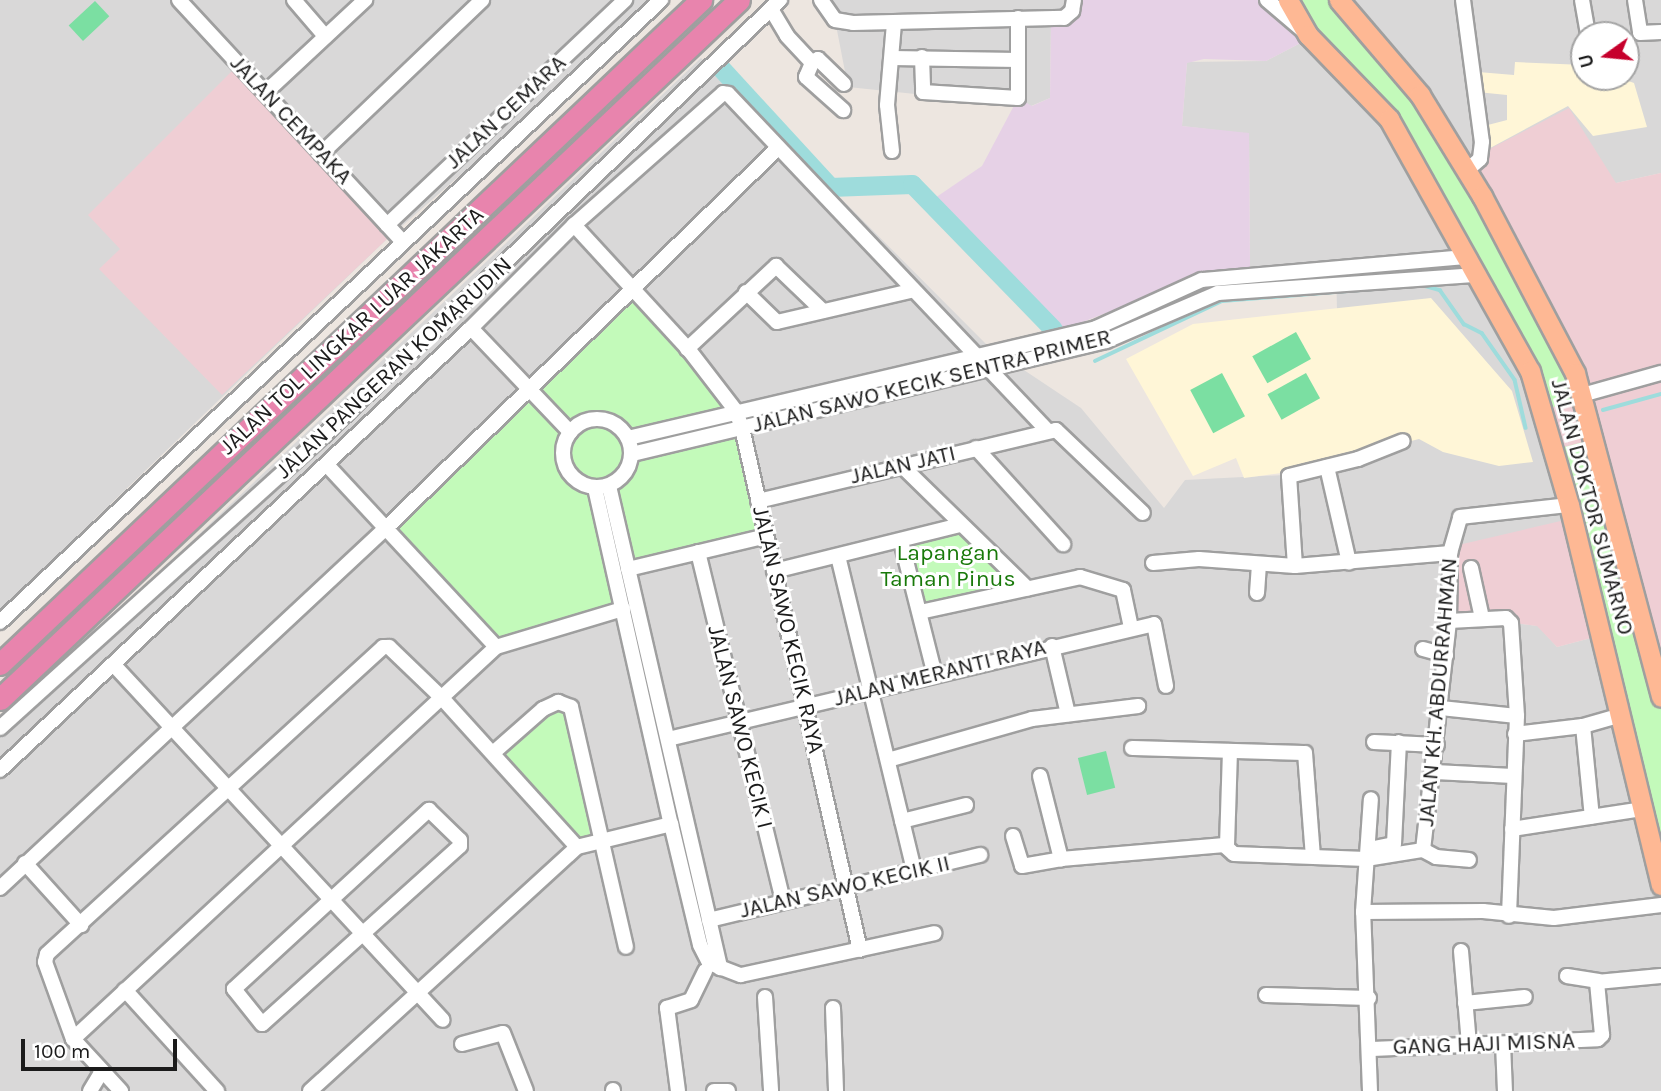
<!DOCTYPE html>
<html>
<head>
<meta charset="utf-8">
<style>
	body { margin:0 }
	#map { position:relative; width:1661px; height:1091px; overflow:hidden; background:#ede6e0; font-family:Karla,sans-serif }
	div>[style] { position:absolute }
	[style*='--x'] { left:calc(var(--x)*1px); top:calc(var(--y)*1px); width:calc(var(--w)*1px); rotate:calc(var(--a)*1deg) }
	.residential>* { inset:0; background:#d9d8d8 }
	.commercial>* { inset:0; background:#efced4 }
	.industrial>* { inset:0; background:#e6d1e6 }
	.education>* { inset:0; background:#fff6d7 }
	.park>* { inset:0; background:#c3faba }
	.pitch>* { inset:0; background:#7bdfa2; transform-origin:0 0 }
	.stream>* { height:3.5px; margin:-1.75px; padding:0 1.75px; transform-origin:1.75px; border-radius:1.75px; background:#9edcdc }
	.river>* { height:19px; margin:-9.5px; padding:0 9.5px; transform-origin:9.5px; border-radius:9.5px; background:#9edcdc }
	.roads { filter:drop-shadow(2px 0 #9f9f9f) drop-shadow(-2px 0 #9f9f9f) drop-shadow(0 2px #9f9f9f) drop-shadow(0 -2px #9f9f9f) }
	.minor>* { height:14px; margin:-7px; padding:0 7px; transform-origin:7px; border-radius:7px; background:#fff }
	.minor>.ring { margin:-7px; padding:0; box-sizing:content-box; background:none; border:14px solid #fff; border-radius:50% }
	.major>* { height:19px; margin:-9.5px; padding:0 9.5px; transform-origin:9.5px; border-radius:9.5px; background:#feb894 }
	.highway>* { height:21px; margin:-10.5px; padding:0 10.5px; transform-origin:10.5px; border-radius:10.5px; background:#e884ad }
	span { translate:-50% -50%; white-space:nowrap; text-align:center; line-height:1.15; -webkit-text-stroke:6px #fff; paint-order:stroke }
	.street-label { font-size:23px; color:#1b1b1b }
	.park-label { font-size:23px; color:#187909 }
	.north { position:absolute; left:1570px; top:21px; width:70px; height:70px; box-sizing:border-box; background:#fff; border:2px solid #a4a4a4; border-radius:50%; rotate:255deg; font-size:19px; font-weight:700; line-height:28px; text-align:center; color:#1b1b1b }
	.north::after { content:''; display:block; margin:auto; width:24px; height:32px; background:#c6002c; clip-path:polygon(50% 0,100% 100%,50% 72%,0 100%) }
	.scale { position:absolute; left:21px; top:1039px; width:156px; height:32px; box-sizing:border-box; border:4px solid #1b1b1b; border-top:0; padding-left:9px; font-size:21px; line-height:24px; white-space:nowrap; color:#1b1b1b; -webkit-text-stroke:5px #fff; paint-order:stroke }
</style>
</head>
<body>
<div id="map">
	<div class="residential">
		<div style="clip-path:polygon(0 0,661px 0,387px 239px,0 610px)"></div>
		<div style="clip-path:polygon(821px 0,1073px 0,1051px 23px,1050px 98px,1031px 106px,848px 87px,835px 20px)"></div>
		<div style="clip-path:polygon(evenodd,1339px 0,1661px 0,1661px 173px,1616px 183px,1472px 158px,1339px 0,1584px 35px,1626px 35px,1626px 77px,1584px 77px,1584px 35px)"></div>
		<div style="clip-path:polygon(1310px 38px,1389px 119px,1467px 257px,1533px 400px,1565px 520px,1450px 615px,1538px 626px,1557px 647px,1591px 638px,1622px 766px,1661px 756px,1661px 1091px,0 1091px,0 723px,701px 58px,988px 346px,1081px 408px,1164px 508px,1185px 480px,1324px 473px,1339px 414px,1336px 260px,1250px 267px,1249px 134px,1182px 126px,1187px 62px,1266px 61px)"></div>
	</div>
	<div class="commercial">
		<div style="clip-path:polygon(234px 69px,387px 239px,222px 395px,99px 269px,120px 249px,88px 215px)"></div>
		<div style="clip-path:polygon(1569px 108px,1616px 183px,1661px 173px,1661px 756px,1622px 767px,1591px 638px,1557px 647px,1537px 626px,1450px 615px,1454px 546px,1565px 520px,1472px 158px)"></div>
	</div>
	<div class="industrial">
		<div style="clip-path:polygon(1073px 0,1267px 0,1310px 38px,1266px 61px,1204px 59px,1187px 63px,1182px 126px,1249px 133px,1250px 267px,1204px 275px,1062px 330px,935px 198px,982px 166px,1018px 98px,1032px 106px,1050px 98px,1051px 23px)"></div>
	</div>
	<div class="education">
		<div style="clip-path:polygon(1515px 62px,1584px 65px,1584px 77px,1617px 77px,1634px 83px,1647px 127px,1593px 136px,1568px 106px,1479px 154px,1484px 126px,1507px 120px,1507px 95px,1477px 92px,1478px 72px,1514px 75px)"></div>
		<div style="clip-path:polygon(1431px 298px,1512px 391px,1533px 462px,1499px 466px,1443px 452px,1419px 439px,1289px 472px,1244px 478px,1236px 458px,1193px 476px,1126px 359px,1193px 324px)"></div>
	</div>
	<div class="park">
		<div style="clip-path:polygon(1298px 0,1338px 0,1420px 95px,1580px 399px,1553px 407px,1533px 358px,1422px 163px,1310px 38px)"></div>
		<div style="clip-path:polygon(634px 290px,736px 411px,766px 536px,616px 573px,623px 609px,496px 647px,387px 527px)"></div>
		<div style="clip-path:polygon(1595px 439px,1661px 699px,1661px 883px,1553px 450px)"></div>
		<div style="clip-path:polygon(959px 526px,1027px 587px,925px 604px,905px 544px)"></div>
		<div style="clip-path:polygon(567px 706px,590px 834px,586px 847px,488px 743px,544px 710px)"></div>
	</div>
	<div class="pitch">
		<div style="left:95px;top:1px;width:21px;height:36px;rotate:47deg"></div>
		<div style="left:1296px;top:332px;width:31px;height:50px;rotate:61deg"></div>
		<div style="left:1222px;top:373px;width:49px;height:36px;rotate:62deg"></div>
		<div style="left:1306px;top:373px;width:29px;height:44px;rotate:61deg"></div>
		<div style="left:1106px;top:751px;width:38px;height:29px;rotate:76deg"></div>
	</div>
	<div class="stream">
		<div style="--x:1422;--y:285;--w:19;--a:16"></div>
		<div style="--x:1440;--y:290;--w:42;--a:54.8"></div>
		<div style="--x:1464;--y:324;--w:20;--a:27"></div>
		<div style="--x:1482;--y:333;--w:57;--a:54.9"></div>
		<div style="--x:1515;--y:380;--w:49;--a:77.1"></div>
		<div style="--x:1095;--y:361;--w:140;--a:-25.3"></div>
		<div style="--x:1222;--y:301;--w:151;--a:-4.5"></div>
		<div style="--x:1603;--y:410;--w:60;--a:-15.4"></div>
	</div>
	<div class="river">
		<div style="--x:718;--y:65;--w:166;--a:47.4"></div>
		<div style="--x:830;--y:187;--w:82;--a:-2.1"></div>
		<div style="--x:912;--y:184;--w:202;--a:45.8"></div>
	</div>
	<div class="roads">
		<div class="minor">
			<div style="--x:179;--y:0;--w:328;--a:47.2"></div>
			<div style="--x:294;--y:0;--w:48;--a:49.3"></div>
			<div style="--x:821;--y:0;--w:24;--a:55"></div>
			<div style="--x:835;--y:20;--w:18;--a:9"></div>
			<div style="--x:853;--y:23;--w:211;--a:-1.4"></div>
			<div style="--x:1064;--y:18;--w:11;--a:-41"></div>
			<div style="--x:1072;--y:11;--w:11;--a:-80"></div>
			<div style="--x:1267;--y:0;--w:52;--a:40.4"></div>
			<div style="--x:1463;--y:0;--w:143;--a:82.4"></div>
			<div style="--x:1482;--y:142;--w:17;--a:97"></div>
			<div style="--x:1480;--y:159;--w:18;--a:139"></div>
			<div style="--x:1582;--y:0;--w:36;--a:80"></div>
			<div style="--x:1635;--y:0;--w:33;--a:81"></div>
			<div style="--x:1640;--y:33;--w:21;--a:-3"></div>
			<div style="--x:771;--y:9;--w:31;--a:59"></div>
			<div style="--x:787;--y:36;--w:37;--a:47"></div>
			<div style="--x:812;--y:63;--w:7;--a:-34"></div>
			<div style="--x:818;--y:59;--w:36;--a:44"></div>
			<div style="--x:922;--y:57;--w:35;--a:88"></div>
			<div style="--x:923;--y:92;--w:95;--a:3.6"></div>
			<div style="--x:1018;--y:98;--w:80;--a:-90"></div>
			<div style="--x:892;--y:58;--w:126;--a:0.9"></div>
			<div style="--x:812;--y:63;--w:15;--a:113"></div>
			<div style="--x:806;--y:77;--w:50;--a:41.7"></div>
			<div style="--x:265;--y:93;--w:137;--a:-42.9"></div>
			<div style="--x:892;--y:151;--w:46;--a:-96.2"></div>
			<div style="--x:887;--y:105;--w:82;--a:-85.1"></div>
			<div style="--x:321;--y:154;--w:223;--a:-43.7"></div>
			<div style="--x:387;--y:225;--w:328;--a:-43.4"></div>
			<div style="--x:574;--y:225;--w:170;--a:47.4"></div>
			<div style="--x:689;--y:350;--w:77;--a:52.4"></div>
			<div style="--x:736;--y:411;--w:18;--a:71"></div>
			<div style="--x:742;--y:428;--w:535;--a:77.26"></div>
			<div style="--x:746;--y:292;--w:43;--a:44.1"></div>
			<div style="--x:777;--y:322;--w:137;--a:-13.1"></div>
			<div style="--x:471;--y:328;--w:144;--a:46.4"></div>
			<div style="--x:687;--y:349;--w:122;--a:-43"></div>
			<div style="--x:776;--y:266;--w:65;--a:43.8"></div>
			<div style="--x:1582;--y:395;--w:82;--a:-15.6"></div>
			<div class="ring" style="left:563px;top:419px;width:54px;height:54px"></div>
			<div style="--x:628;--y:438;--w:481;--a:-13.2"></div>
			<div style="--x:1096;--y:328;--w:116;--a:-24.4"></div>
			<div style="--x:1202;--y:280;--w:266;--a:-5"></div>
			<div style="--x:976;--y:448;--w:130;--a:47.8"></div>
			<div style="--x:632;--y:454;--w:487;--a:-13.4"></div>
			<div style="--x:1106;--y:341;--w:122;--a:-23.2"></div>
			<div style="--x:1218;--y:293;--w:260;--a:-4"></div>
			<div style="--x:327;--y:465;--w:248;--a:47.1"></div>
			<div style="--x:496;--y:647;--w:133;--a:-16.7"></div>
			<div style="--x:901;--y:465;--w:177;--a:44.3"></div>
			<div style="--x:1327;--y:467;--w:98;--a:77"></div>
			<div style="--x:609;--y:486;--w:495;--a:77"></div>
			<div style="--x:595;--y:488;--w:344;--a:77.3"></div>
			<div style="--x:671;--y:824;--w:124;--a:76.5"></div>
			<div style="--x:700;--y:945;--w:20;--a:63"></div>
			<div style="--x:709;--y:963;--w:34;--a:21"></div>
			<div style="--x:741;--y:975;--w:198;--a:-12.2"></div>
			<div style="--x:758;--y:501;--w:306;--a:-13.4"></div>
			<div style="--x:1056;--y:430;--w:120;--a:43.7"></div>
			<div style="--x:901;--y:541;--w:138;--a:75.8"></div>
			<div style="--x:698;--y:552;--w:359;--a:76.3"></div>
			<div style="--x:838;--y:556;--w:324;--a:76.4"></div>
			<div style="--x:1153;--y:563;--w:46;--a:-5"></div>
			<div style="--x:1199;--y:559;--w:96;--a:4.2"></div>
			<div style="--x:1295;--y:566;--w:156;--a:-4.8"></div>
			<div style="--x:1295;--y:566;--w:90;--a:-93.8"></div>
			<div style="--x:1289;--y:476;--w:71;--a:-13.8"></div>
			<div style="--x:1358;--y:459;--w:48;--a:-21.8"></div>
			<div style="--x:1471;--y:568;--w:51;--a:77.6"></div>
			<div style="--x:628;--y:569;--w:142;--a:-13.4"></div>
			<div style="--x:774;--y:571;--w:192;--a:-13.9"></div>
			<div style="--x:1257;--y:593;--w:27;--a:-86"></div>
			<div style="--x:920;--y:612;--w:164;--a:-12.3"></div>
			<div style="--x:1080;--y:577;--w:45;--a:16.8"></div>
			<div style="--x:1123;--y:590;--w:38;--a:78"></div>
			<div style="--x:1449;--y:621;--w:57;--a:-3"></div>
			<div style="--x:1506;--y:618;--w:7;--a:45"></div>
			<div style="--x:1511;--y:623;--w:93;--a:86.3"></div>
			<div style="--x:1517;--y:716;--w:200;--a:92.3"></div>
			<div style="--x:0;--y:622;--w:908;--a:-43.26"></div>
			<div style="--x:1052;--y:646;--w:70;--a:76.8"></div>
			<div style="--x:1423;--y:649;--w:24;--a:15"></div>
			<div style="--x:113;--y:664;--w:485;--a:47.2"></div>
			<div style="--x:1441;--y:708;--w:76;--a:6"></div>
			<div style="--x:1583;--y:726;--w:91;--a:84.4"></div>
			<div style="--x:0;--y:728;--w:431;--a:-42.1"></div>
			<div style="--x:320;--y:439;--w:636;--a:-43.66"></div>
			<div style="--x:1515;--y:734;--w:68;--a:-6.7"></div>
			<div style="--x:1583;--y:726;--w:40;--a:-16"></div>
			<div style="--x:668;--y:739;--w:499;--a:-13.3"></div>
			<div style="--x:1154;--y:624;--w:63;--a:79"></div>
			<div style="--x:1374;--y:742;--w:63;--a:2.7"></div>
			<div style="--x:1132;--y:748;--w:173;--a:1.7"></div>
			<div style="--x:1305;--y:753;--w:103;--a:85.6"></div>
			<div style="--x:493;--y:753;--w:67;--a:-41.3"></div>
			<div style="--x:543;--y:709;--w:17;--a:-25"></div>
			<div style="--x:558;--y:702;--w:14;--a:21"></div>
			<div style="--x:571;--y:707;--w:246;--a:77.1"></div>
			<div style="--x:888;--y:760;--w:150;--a:-15.9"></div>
			<div style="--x:1032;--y:719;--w:107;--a:-7"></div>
			<div style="--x:0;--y:770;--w:646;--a:-43.18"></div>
			<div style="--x:471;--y:328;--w:146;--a:-45"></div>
			<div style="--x:574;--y:225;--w:199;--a:-41.5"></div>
			<div style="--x:723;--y:93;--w:5;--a:11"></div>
			<div style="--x:728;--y:94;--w:463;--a:46.5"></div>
			<div style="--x:1435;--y:772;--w:78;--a:2.9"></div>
			<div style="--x:1040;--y:776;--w:86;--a:75.8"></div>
			<div style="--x:429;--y:810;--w:43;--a:44.1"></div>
			<div style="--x:460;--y:840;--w:6;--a:90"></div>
			<div style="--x:460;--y:846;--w:266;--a:138"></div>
			<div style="--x:262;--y:1024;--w:45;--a:-128.7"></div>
			<div style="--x:234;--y:989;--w:265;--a:-42.6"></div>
			<div style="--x:902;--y:821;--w:66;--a:-14"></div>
			<div style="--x:1512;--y:829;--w:133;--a:-8.7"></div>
			<div style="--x:1013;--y:836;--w:31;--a:73"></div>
			<div style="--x:1022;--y:866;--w:40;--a:-10"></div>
			<div style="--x:1061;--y:859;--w:164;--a:-4.9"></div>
			<div style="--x:1224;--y:845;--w:13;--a:42"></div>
			<div style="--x:1234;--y:854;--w:132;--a:2.2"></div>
			<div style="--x:1366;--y:859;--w:58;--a:-9"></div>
			<div style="--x:1423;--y:850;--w:230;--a:-83.5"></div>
			<div style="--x:1449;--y:621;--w:68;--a:-89.2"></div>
			<div style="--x:1450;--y:553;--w:37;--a:-74"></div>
			<div style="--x:1460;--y:517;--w:110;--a:-6.3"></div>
			<div style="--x:1227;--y:846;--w:95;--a:-88.2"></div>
			<div style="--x:1369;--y:849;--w:25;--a:-11"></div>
			<div style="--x:1394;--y:844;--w:102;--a:-87.2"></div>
			<div style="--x:1423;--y:850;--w:15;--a:28"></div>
			<div style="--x:1436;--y:857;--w:33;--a:5"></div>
			<div style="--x:25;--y:863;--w:84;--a:47.9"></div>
			<div style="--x:0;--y:888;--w:529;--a:-43.01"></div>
			<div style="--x:387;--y:527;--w:545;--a:-44.11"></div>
			<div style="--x:1363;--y:912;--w:120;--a:-0.5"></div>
			<div style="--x:1483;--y:911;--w:71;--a:5.6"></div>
			<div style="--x:1554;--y:918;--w:108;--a:-6.9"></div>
			<div style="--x:709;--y:920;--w:279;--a:-13.5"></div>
			<div style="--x:1461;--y:951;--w:94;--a:85.1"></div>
			<div style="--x:1567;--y:976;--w:32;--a:9"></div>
			<div style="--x:125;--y:990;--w:137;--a:47.7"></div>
			<div style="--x:1266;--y:995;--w:103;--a:1.7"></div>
			<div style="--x:765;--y:997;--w:94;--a:86.3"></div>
			<div style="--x:1465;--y:1003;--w:60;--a:-5.7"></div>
			<div style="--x:833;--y:1008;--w:83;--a:87.9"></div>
			<div style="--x:73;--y:1039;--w:82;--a:-110"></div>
			<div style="--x:45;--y:962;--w:8;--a:-76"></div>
			<div style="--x:47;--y:954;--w:455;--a:-42.4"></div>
			<div style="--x:383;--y:647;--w:6;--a:0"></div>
			<div style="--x:389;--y:647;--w:72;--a:43.9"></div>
			<div style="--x:441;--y:697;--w:202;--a:47.8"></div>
			<div style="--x:577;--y:847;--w:97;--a:-13.7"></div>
			<div style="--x:462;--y:1044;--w:42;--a:-15"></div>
			<div style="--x:503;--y:1033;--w:62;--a:68.4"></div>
			<div style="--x:1503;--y:1044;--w:47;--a:87.6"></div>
			<div style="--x:1372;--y:1049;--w:226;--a:-2.5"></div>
			<div style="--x:1598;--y:1039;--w:6;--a:-45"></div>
			<div style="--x:1602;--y:1035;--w:53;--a:-95.4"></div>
			<div style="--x:1597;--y:982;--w:64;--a:-5.4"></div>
			<div style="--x:613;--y:1090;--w:1;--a:90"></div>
			<div style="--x:90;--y:1091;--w:23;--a:-59"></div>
			<div style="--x:121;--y:1091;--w:71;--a:-132.7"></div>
			<div style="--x:73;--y:1039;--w:577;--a:-42.82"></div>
			<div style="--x:310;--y:1091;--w:362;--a:-42.4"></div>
			<div style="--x:678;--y:1091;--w:84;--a:-97.5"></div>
			<div style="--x:667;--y:1008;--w:25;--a:-18"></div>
			<div style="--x:691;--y:1000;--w:32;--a:-64"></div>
			<div style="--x:714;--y:1091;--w:14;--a:0"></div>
			<div style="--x:1370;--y:1091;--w:179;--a:-92.2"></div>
			<div style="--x:1363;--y:912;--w:113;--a:-86"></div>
		</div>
		<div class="major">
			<div style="--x:1288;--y:0;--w:40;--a:60.3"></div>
			<div style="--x:1308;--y:35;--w:117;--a:46"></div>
			<div style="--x:1389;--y:119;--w:289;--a:60.8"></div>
			<div style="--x:1530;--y:371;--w:140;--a:73.8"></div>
			<div style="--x:1569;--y:505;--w:391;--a:76.4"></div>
			<div style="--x:1339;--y:0;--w:125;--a:49.5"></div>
			<div style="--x:1420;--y:95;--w:119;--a:58.5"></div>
			<div style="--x:1482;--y:196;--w:200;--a:62.3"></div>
			<div style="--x:1575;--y:373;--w:335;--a:75.1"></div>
		</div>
		<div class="highway">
			<div style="--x:0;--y:664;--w:966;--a:-43.45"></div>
			<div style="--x:0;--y:699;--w:1017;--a:-43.41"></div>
		</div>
	</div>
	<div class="street-label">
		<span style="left:506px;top:112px;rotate:-43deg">JALAN CEMARA</span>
		<span style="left:291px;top:120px;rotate:47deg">JALAN CEMPAKA</span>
		<span style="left:352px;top:331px;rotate:-43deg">JALAN TOL LINGKAR LUAR JAKARTA</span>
		<span style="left:394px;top:368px;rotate:-43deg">JALAN PANGERAN KOMARUDIN</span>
		<span style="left:932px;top:381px;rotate:-14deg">JALAN SAWO KECIK SENTRA PRIMER</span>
		<span style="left:903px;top:465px;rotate:-13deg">JALAN JATI</span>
		<span style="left:1592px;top:507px;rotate:75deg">JALAN DOKTOR SUMARNO</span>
		<span style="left:788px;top:630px;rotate:77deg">JALAN SAWO KECIK RAYA</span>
		<span style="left:940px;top:673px;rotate:-14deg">JALAN MERANTI RAYA</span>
		<span style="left:1438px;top:692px;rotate:-85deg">JALAN KH. ABDURRAHMAN</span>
		<span style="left:740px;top:727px;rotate:76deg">JALAN SAWO KECIK I</span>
		<span style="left:845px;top:887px;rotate:-13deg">JALAN SAWO KECIK II</span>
		<span style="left:1484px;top:1044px;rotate:-2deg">GANG HAJI MISNA</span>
	</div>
	<div class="park-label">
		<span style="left:948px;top:566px">Lapangan<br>Taman Pinus</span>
	</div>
	<div class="north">U</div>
	<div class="scale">100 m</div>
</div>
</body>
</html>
